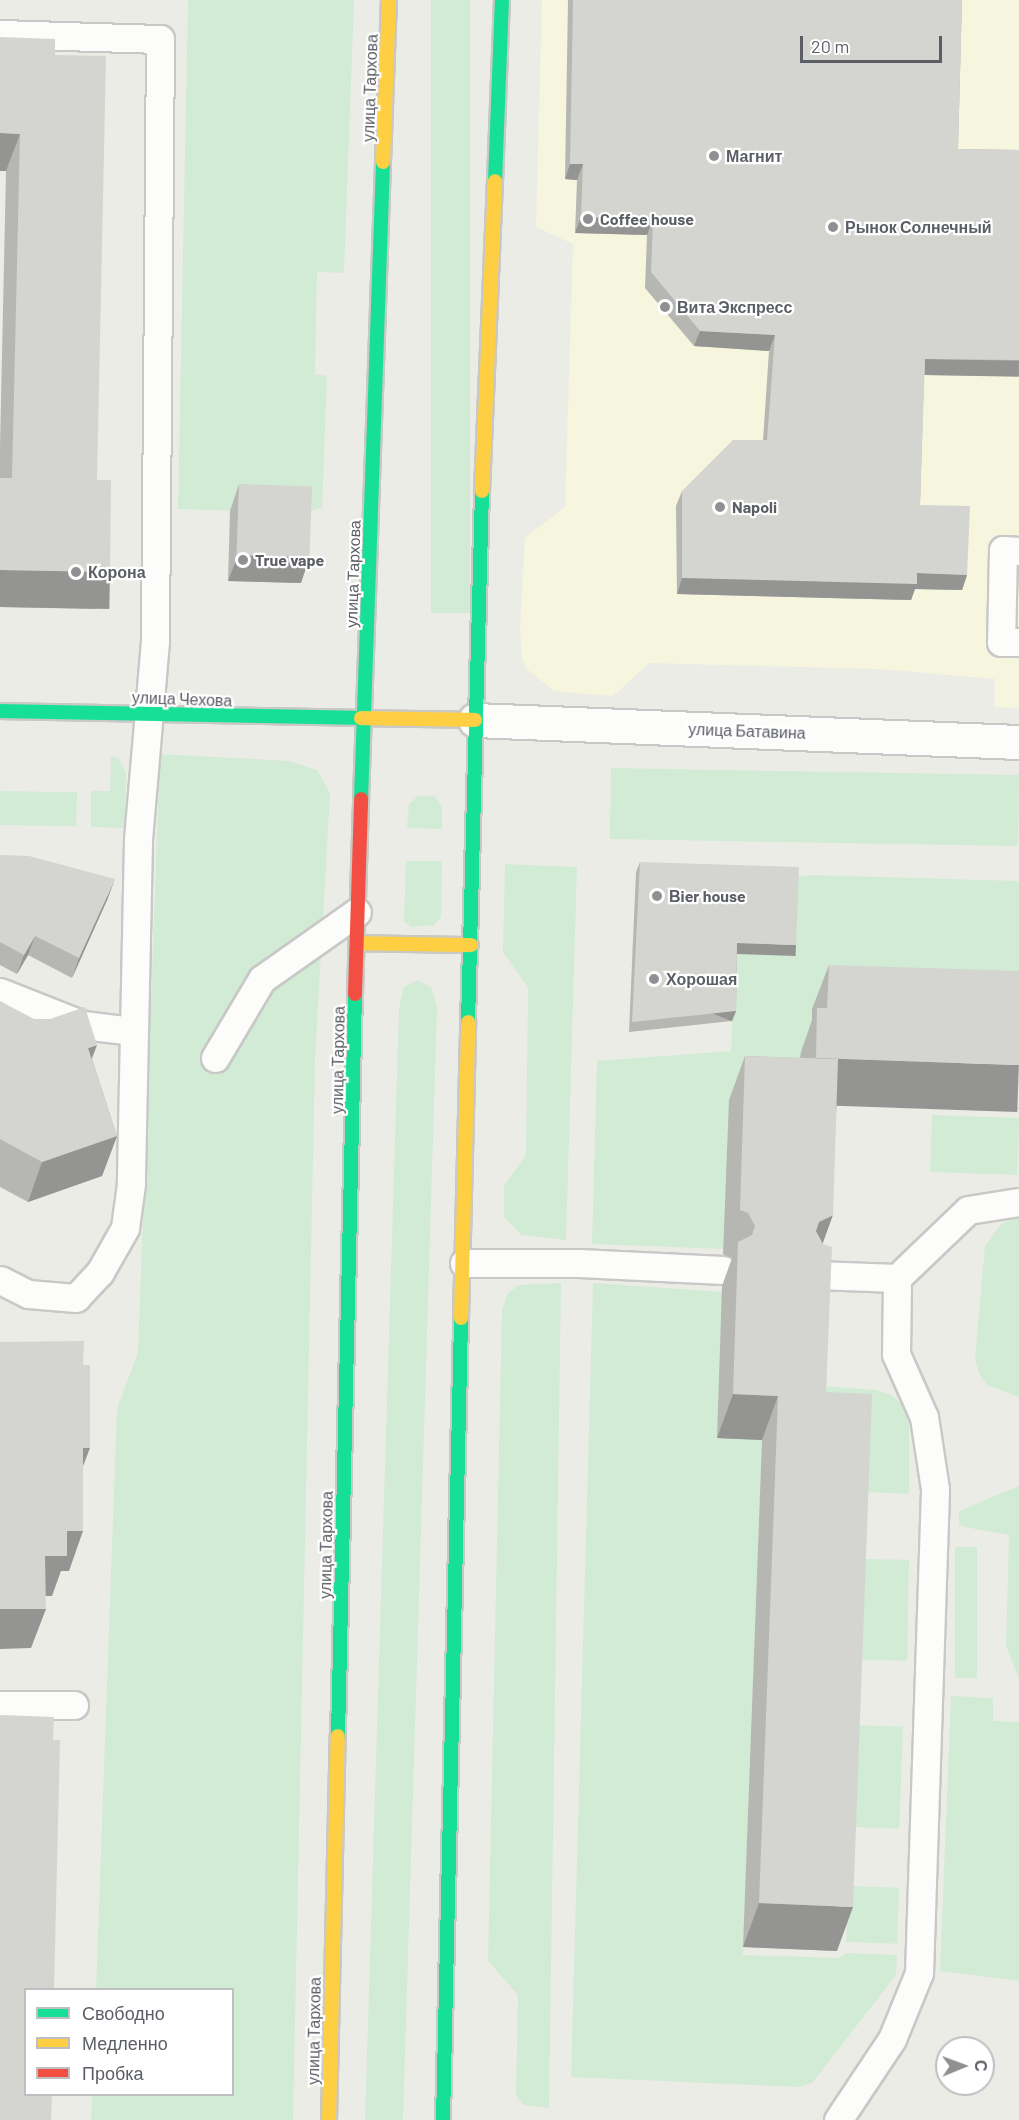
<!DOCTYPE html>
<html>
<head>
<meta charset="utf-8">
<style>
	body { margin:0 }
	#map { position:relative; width:1019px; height:2120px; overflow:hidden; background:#ecece6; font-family:Barlow,sans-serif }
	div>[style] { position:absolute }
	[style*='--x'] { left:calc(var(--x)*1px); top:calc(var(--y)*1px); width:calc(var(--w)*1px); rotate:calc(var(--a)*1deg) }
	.commercial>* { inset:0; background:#f6f5de }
	.green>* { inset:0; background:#d2ebd4; transform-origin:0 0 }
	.roads { filter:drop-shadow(2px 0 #c8c8c7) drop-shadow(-2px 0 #c8c8c7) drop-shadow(0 2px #c8c8c7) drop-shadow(0 -2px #c8c8c7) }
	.lane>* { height:27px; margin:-13.5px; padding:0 13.5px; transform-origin:13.5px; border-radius:13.5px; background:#fcfcfb }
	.street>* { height:33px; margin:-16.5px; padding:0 16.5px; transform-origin:16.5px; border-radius:16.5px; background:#fcfcfb }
	.fast>* { height:14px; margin:-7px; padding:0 7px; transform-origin:7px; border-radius:7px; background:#16e098 }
	.slow>* { height:14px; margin:-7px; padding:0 7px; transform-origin:7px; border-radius:7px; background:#ffcf43 }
	.jam>* { height:14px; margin:-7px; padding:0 7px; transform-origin:7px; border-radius:7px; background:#f24e42 }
	.wall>* { inset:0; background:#b6b6b3 }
	.shaded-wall>* { inset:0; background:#949492; transform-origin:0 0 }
	.building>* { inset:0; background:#d4d4d0; transform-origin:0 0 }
	.dots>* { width:16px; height:16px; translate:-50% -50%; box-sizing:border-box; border:3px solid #fff; border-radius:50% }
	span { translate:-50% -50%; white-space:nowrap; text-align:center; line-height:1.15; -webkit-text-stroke:4.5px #fff; paint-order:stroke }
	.street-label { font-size:16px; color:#5b5e65 }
	.poi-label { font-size:16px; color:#5b5e65; font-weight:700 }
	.left { translate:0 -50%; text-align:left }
	.legend { position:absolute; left:24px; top:1988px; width:210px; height:108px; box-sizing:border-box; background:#fff; border:2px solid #bdbfc1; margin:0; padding:8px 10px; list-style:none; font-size:18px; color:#5b5e65 }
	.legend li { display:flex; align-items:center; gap:12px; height:30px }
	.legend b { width:30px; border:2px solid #bdbfc1 }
	.north { position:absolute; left:935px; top:2036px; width:60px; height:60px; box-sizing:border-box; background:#fff; border:2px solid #bdbfc1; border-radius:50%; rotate:89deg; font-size:16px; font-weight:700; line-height:24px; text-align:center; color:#5b5e65 }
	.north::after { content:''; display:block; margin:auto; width:21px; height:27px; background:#8e9092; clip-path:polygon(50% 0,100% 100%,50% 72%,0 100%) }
	.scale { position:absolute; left:800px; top:36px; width:142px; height:27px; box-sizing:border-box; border:3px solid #5b5e65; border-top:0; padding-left:8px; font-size:18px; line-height:21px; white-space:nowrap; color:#5b5e65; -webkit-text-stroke:4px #fff; paint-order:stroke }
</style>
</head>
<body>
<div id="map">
	<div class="commercial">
		<div style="clip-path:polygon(542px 0,1019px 0,1019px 708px,995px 707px,995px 679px,880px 669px,649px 663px,613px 696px,554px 691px,527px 669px,522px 659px,520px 626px,525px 538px,565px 507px,573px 244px,536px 227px)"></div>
	</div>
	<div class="green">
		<div style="clip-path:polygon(188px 0,354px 0,344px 273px,317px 272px,315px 374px,327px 376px,322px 508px,302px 513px,178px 509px)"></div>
		<div style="left:431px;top:0;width:39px;height:613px"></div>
		<div style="clip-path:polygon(160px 754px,289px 761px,317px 770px,330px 793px,315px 1060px,293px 2120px,91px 2120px,92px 2095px,232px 2094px,232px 1990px,96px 1989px,117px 1408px,138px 1353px)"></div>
		<div style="clip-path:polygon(111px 756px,118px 758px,126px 772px,125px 828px,91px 827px,91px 791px,110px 791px)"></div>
		<div style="left:611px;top:768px;width:408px;height:71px;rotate:1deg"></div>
		<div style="left:0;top:791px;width:77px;height:34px;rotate:1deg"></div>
		<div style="clip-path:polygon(418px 796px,435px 796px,442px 806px,442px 829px,407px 828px,409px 804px)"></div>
		<div style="clip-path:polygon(406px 861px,442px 861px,441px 917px,434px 925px,411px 927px,404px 921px)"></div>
		<div style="clip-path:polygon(505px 864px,577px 867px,566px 1240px,521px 1235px,504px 1217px,504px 1186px,526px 1155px,528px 988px,503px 952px)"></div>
		<div style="clip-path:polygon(811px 875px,1019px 881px,1019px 1015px,801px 1052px,800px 1102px,724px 1249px,592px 1244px,597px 1061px,731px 1051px,733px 993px,719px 952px,631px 950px,635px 940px,795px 877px)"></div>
		<div style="clip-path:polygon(418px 980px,432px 988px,437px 1007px,403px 2120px,365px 2120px,399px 1008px,404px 987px)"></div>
		<div style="left:932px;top:1115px;width:87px;height:57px;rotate:2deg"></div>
		<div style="clip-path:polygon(1019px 1216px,1019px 1397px,987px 1385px,979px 1374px,975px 1358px,985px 1246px,1001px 1224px)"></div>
		<div style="clip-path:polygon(561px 1283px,549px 2108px,523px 2105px,516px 2095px,518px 1995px,488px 1961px,502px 1310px,508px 1293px,519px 1285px)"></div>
		<div style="clip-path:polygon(593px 1283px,722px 1292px,762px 1440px,743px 1955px,838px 1958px,846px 1953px,897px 1955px,896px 1975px,812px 2083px,798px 2087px,571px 2077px)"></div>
		<div style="clip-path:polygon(822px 1386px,876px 1390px,892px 1395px,901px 1404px,909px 1417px,909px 1494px,864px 1492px,820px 1429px)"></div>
		<div style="clip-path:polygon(1019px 1486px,1019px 1679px,1006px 1646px,1009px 1535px,959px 1526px,959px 1511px)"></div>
		<div style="left:955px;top:1547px;width:22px;height:131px"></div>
		<div style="left:860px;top:1559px;width:49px;height:101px;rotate:1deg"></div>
		<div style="clip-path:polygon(951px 1696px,993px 1698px,993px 1721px,1019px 1722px,1019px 1981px,940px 1971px)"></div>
		<div style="left:854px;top:1725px;width:49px;height:102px;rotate:2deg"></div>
		<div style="left:848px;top:1886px;width:51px;height:56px;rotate:2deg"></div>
	</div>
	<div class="roads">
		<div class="lane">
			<div style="--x:0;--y:34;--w:160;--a:1.8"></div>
			<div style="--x:160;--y:39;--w:602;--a:90.48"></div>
			<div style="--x:155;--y:641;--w:201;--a:94.9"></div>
			<div style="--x:138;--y:841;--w:343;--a:91.2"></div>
			<div style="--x:131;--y:1184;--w:44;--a:97.8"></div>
			<div style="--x:125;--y:1228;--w:51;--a:119.6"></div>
			<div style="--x:100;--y:1272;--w:35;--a:133"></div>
			<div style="--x:76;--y:1298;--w:48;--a:-175.2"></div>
			<div style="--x:28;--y:1294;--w:31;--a:-153"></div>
			<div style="--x:1019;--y:551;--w:16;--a:-176"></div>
			<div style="--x:1003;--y:550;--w:92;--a:91.2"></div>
			<div style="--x:1001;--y:642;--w:18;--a:0"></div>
			<div style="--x:0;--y:992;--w:89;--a:21.7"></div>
			<div style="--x:83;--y:1025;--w:49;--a:7"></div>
			<div style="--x:215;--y:1058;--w:92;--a:-59.3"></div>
			<div style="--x:262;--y:979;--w:116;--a:-35.2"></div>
			<div style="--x:464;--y:1263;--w:115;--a:0"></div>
			<div style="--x:579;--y:1263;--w:144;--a:2.8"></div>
			<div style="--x:816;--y:1275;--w:81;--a:2.1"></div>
			<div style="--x:0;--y:1705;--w:74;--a:0"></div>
			<div style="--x:838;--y:2120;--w:97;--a:-56.3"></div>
			<div style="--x:892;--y:2039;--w:71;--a:-67.8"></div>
			<div style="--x:919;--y:1973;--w:484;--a:-88.1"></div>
			<div style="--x:935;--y:1489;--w:73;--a:-98.7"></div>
			<div style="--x:924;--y:1417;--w:69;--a:-114"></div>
			<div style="--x:896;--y:1354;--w:76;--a:-89.2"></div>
			<div style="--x:897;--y:1278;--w:98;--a:-43.8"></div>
			<div style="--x:968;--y:1210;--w:52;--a:-8.9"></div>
		</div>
		<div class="street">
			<div style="--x:475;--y:720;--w:544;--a:2.32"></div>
		</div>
		<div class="fast">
			<div style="--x:495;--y:181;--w:181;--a:-87.8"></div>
			<div style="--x:0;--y:711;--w:361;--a:1.1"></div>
			<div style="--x:361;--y:799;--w:637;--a:-88.02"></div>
			<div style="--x:468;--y:1022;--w:531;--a:-88.49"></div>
			<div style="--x:338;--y:1736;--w:742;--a:-88.69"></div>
			<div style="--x:443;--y:2120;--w:802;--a:-88.71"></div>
		</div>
		<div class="slow">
			<div style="--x:383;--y:162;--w:162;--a:-87.9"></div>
			<div style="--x:482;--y:491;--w:310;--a:-87.6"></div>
			<div style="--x:361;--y:718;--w:114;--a:1"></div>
			<div style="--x:356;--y:943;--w:115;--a:1"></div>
			<div style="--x:461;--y:1318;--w:296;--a:-88.6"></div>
			<div style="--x:329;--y:2120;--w:384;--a:-88.7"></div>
		</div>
		<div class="jam">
			<div style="--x:355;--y:994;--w:195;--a:-88.2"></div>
		</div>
	</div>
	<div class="wall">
		<div style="clip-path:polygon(568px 0,962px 0,958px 149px,1019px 150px,1019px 376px,924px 375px,920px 505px,967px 575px,962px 590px,915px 589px,911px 600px,677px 594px,676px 506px,682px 491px,763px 440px,769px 351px,694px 346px,645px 288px,647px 235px,575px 233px,577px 180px,565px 179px)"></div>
		<div style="clip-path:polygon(0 37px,55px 55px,97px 480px,96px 609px,0 607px,0 447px,6px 171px,0 171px)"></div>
		<div style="clip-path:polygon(239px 484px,301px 583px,228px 581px,230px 511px)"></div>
		<div style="clip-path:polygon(0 855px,108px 898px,72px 978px,28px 955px,17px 974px,0 965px)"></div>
		<div style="clip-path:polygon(640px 862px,792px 955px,737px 953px,736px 1011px,732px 1021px,629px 1032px,636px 872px)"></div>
		<div style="clip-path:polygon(829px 965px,1019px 1109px,837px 1104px,823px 1243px,837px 1951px,743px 1947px,762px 1440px,717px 1438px,722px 1286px,732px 1258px,723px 1254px,729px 1100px,745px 1056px,800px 1058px,801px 1052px,812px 1020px,812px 1009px)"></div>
		<div style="clip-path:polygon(0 1001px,92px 1059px,117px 1136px,102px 1176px,28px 1202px,0 1187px)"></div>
	</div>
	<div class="shaded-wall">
		<div style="clip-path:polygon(0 133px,20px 134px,6px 171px,0 171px)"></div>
		<div style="clip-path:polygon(570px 164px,583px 164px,577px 180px,565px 179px)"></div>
		<div style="clip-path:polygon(581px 217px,653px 219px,647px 235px,575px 233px)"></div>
		<div style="clip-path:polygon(700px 331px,775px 335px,769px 351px,694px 346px)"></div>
		<div style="left:925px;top:359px;width:94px;height:16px;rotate:1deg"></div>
		<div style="clip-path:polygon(238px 555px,310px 556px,301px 583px,228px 581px)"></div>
		<div style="left:0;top:570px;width:110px;height:37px;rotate:1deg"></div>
		<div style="clip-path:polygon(917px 573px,967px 575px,962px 590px,915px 589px,911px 600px,677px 594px,682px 578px)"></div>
		<div style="clip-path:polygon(115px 879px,108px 898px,72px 978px,79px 958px)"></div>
		<div style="clip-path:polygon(35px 936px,28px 955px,17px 974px,24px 955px)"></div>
		<div style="left:737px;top:943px;width:59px;height:11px;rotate:2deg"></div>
		<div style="left:736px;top:1011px;width:11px;height:105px;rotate:112deg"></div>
		<div style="clip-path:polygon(97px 1045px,82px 1085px,88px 1048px)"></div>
		<div style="left:816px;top:1058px;width:203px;height:47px;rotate:2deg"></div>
		<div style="clip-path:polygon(117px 1136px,102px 1176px,28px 1202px,42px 1162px)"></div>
		<div style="clip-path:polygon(833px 1215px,817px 1259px,803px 1266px,819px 1222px)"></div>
		<div style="clip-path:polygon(733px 1394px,778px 1396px,762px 1440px,717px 1438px)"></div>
		<div style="clip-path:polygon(83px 1448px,90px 1448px,75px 1487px)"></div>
		<div style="clip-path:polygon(67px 1531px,83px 1531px,69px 1571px,61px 1571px,52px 1596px,31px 1596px,45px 1556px)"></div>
		<div style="clip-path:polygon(0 1609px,46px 1609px,31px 1648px,0 1649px)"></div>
		<div style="clip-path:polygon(759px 1903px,853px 1907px,837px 1951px,743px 1947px)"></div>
	</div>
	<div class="building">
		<div style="clip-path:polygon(573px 0,962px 0,958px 149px,1019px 150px,1019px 360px,925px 359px,920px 505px,970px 506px,967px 575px,917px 573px,917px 584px,682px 578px,682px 491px,733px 440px,767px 440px,775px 335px,700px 331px,651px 272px,653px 219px,581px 217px,583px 164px,570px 164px)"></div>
		<div style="clip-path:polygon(0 37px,55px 39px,55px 55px,106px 56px,97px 480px,111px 480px,110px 572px,0 570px,0 478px,12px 478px,20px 134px,0 133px)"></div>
		<div style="left:239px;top:484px;width:73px;height:71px;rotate:2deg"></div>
		<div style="clip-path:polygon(0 855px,29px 856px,115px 879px,79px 958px,35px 936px,24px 955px,0 942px)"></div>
		<div style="clip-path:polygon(640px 862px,799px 867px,796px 945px,737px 943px,736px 1011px,632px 1022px)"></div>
		<div style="clip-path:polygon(829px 965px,1019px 971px,1019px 1065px,816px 1058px,817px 1008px,827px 1008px)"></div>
		<div style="clip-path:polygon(0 1001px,34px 1019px,50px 1019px,85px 1007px,97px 1045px,88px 1048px,117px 1136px,42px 1162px,0 1139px)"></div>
		<div style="clip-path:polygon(745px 1056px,838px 1059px,833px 1215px,819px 1222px,816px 1231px,823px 1244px,832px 1247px,826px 1392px,872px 1394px,853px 1907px,759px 1903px,778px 1396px,733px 1394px,738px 1242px,752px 1235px,755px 1226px,748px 1213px,740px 1210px)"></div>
		<div style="clip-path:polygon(84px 1341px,83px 1365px,90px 1365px,90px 1448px,83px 1448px,83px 1531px,67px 1531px,67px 1556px,45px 1556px,46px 1609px,0 1609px,0 1342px)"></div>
		<div style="clip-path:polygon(0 1715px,54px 1717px,53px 1740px,60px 1740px,54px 1989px,26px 1989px,26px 2094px,52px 2094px,51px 2120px,0 2120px)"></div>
	</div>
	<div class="dots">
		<div style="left:714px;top:156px;background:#8e9092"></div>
		<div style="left:588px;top:219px;background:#8e9092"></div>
		<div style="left:833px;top:227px;background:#8e9092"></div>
		<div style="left:665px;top:307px;background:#8e9092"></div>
		<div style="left:720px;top:507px;background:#8e9092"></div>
		<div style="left:243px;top:560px;background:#8e9092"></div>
		<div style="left:76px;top:572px;background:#8e9092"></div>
		<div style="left:657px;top:896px;background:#8e9092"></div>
		<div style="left:654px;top:979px;background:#8e9092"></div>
	</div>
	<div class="street-label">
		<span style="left:370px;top:88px;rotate:-88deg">улица Тархова</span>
		<span style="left:353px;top:574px;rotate:-88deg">улица Тархова</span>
		<span style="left:182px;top:699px;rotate:2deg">улица Чехова</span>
		<span style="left:747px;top:731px;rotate:2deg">улица Батавина</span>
		<span style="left:338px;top:1060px;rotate:-89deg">улица Тархова</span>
		<span style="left:326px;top:1545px;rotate:-89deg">улица Тархова</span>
		<span style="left:314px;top:2031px;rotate:-89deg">улица Тархова</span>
	</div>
	<div class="poi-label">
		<span class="left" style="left:726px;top:156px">Магнит</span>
		<span class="left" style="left:600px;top:219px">Coffee house</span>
		<span class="left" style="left:845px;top:227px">Рынок Солнечный</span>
		<span class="left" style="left:677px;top:307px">Вита Экспресс</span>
		<span class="left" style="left:732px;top:507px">Napoli</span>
		<span class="left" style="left:255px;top:560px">True vape</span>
		<span class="left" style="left:88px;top:572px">Корона</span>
		<span class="left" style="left:669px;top:896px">Вier house</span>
		<span class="left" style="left:666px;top:979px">Хорошая</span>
	</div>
	<ul class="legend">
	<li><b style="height:8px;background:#16e098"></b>Свободно</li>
	<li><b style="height:8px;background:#ffcf43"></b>Медленно</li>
	<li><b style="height:8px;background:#f24e42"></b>Пробка</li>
	</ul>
	<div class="north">С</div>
	<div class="scale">20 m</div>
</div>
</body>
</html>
